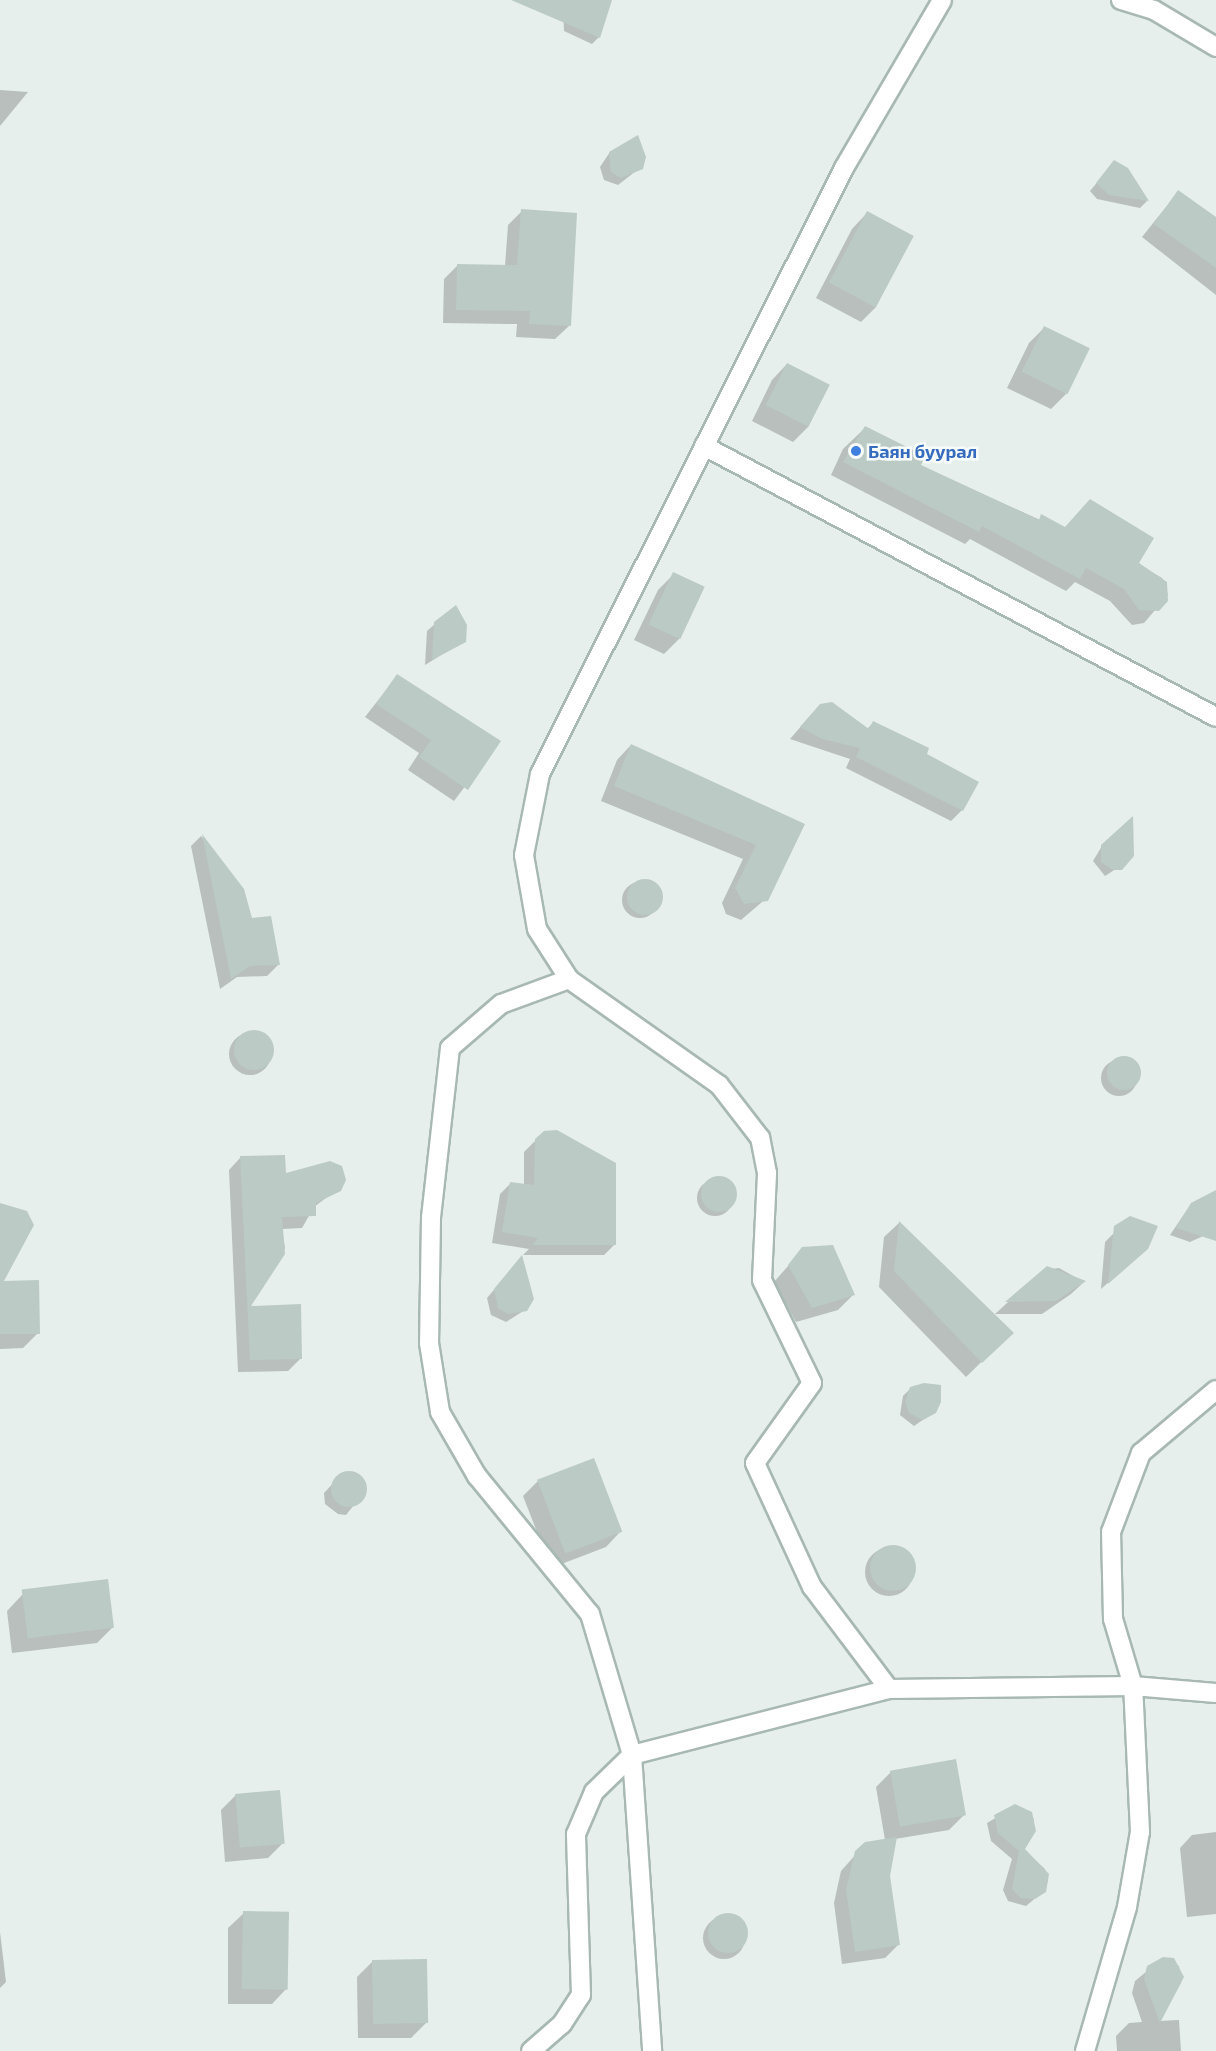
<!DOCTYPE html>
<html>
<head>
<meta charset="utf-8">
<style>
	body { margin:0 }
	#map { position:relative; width:1216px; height:2051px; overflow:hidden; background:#e6efeb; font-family:"Exo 2",sans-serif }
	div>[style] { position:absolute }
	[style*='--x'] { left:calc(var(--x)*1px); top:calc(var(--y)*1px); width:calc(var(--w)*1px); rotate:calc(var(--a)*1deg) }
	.shadow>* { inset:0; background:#0003 }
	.round { border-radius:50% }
	.building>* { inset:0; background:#bbcac4; transform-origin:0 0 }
	.roads { filter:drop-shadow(2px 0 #a8b8b2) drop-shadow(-2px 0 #a8b8b2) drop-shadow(0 2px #a8b8b2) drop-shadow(0 -2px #a8b8b2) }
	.minor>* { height:18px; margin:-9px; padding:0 9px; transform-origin:9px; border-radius:9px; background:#fff }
	.dots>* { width:16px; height:16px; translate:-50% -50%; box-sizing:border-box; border:3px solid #f7fbf9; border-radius:50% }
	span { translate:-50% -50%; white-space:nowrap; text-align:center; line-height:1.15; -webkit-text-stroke:5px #f7fbf9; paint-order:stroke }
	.shop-label { font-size:18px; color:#366cbe; font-weight:700 }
	.left { translate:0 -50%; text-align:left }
</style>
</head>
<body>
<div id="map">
	<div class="shadow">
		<div style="clip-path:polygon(602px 0,599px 37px,592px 44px,564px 31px,563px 8px)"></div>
		<div style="clip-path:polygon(0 90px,28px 92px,0 126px)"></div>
		<div style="clip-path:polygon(637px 137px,636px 171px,618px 185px,604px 180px,600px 167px,610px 152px)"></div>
		<div style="clip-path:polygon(1114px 162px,1123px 166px,1147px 201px,1140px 208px,1097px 199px,1090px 191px)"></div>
		<div style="clip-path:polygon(1178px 192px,1216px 222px,1216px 295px,1142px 237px)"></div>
		<div style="clip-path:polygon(522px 211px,569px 326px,555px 339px,516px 337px,517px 324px,443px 323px,444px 279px,458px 265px,505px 266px,508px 225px)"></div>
		<div style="clip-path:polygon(867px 213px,876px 307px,861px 322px,816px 298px,852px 229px)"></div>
		<div style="clip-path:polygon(1044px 328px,1066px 394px,1051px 409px,1007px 388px,1029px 343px)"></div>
		<div style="clip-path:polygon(787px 364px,828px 386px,808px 427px,793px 442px,752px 421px,772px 380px)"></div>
		<div style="clip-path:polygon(865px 428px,919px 465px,1137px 564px,1162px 578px,1168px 595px,1144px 623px,1132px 625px,1110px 601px,1075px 582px,1066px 591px,970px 539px,965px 544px,831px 475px,843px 449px)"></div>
		<div style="clip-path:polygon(674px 574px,679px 639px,664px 654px,634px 640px,658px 590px)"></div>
		<div style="clip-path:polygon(435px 624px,464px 641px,425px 665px,427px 631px)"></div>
		<div style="clip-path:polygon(397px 676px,499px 741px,454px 801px,408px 770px,419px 753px,365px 717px)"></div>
		<div style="clip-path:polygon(809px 717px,867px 729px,874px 722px,925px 754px,962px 810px,951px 821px,846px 768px,850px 759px,790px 739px)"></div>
		<div style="clip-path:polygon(631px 745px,803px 825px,770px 895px,741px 920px,726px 914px,722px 903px,743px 859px,601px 801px,617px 760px)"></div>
		<div style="clip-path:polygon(201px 836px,243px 889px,251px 920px,278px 965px,267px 976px,237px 977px,220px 989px,191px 846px)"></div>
		<div style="clip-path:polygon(1102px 846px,1125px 863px,1105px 876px,1093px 861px)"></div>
		<div class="round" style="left:622px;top:882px;width:36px;height:36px"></div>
		<div class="round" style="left:229px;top:1033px;width:42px;height:42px"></div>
		<div class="round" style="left:1101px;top:1060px;width:36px;height:36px"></div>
		<div style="clip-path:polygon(536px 1140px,615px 1244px,604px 1255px,523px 1255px,529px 1249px,492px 1243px,500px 1194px,511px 1183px,524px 1185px,524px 1152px)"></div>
		<div style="clip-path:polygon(241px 1157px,285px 1175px,343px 1185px,314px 1207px,302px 1228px,282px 1229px,285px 1248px,249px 1308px,301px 1358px,288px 1371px,238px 1372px,229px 1170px)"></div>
		<div class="round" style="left:697px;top:1180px;width:36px;height:36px"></div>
		<div style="clip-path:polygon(1191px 1204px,1216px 1210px,1212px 1232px,1190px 1242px,1170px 1235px)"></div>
		<div style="clip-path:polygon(899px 1223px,1011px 1333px,966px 1377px,879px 1287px,884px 1237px)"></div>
		<div style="clip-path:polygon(1113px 1234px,1138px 1256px,1101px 1289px,1105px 1242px)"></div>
		<div style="clip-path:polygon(803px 1249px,853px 1295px,838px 1310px,796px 1322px,774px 1282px)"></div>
		<div style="clip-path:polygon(515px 1265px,525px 1310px,506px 1322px,491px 1315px,487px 1298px)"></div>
		<div style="clip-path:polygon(1059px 1268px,1084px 1282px,1071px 1294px,1042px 1314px,995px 1314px,1043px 1270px)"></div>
		<div style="clip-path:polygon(0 1282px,38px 1333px,23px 1348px,0 1349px)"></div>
		<div style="clip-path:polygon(910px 1389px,930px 1415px,914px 1426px,900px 1415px,903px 1396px)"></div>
		<div style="clip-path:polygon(352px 1472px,365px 1491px,346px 1515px,338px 1514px,325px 1504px,324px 1493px,340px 1476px)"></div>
		<div style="clip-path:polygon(538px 1481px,621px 1531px,606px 1547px,551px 1568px,523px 1496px)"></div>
		<div class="round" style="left:865px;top:1548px;width:48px;height:48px"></div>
		<div style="clip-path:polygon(22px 1595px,113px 1627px,97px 1643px,12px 1653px,7px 1611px)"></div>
		<div style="clip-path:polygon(891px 1772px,965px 1814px,949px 1830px,895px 1839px,888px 1876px,898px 1945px,885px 1958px,842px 1964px,834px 1903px,841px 1871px,866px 1843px,885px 1840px,876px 1787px)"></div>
		<div style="clip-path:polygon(236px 1795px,283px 1843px,268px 1858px,225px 1862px,221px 1810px)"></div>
		<div style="clip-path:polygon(1016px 1806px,1034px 1819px,1023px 1849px,1045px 1869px,1048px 1880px,1044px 1891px,1026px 1906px,1008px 1901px,1003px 1890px,1012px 1859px,991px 1841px,987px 1823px)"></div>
		<div style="clip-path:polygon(1216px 1832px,1216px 1914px,1187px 1917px,1180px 1848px,1192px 1835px)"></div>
		<div style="clip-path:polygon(244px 1913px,287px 1988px,272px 2004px,228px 2004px,228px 1928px)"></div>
		<div class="round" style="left:703px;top:1917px;width:42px;height:42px"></div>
		<div style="clip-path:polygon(0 1932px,6px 1982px,0 1988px)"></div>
		<div style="clip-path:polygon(1163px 1958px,1179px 1966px,1181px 1983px,1159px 2021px,1179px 2020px,1181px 2051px,1117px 2051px,1116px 2036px,1129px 2023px,1142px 2022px,1132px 1993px,1135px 1981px)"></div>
		<div style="clip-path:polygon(373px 1961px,426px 2023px,411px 2038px,358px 2038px,357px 1977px)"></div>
	</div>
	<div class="building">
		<div style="clip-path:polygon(511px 0,612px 0,600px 38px)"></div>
		<div style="clip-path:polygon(638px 135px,646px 157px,643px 169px,621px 178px,611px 172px,609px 152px)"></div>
		<div style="clip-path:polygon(1114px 160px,1128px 168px,1149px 201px,1109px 195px,1096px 183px)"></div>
		<div style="clip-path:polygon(1178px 190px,1216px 217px,1216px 268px,1154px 224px)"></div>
		<div style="clip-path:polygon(521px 209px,577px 213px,571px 326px,529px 324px,530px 311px,456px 310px,457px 264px,517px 265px)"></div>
		<div style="left:867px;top:211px;width:53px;height:81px;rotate:28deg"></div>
		<div style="left:1044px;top:326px;width:51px;height:51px;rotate:26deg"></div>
		<div style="left:787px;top:363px;width:48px;height:47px;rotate:27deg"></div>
		<div style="clip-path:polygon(865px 426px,925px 456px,921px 465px,1039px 520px,1041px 514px,1065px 527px,1090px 499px,1154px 538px,1139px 563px,1167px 582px,1168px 601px,1159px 611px,1139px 610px,1124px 589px,1086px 568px,1080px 579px,982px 526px,979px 532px,843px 462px)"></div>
		<div style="left:673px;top:572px;width:35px;height:58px;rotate:25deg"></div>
		<div style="clip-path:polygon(456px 605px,467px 625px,466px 642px,432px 660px,434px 622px)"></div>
		<div style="clip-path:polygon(397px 674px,501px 741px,468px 790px,419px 757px,431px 740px,376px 704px)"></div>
		<div style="clip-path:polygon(832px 702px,869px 729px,873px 721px,929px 748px,927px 754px,979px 782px,963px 811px,856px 757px,860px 748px,822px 739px,800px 727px,820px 704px)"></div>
		<div style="clip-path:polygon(631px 744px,805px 824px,768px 901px,744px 904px,735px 888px,756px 845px,614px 786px)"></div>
		<div style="clip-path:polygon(1133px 816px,1134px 856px,1122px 870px,1113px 870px,1101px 862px,1101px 845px)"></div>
		<div style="clip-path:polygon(202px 834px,244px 889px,252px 918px,271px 916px,280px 965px,250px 966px,231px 979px)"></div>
		<div class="round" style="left:627px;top:879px;width:36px;height:36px"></div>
		<div class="round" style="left:234px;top:1030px;width:40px;height:40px"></div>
		<div class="round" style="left:1107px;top:1056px;width:34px;height:34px"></div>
		<div style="clip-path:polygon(557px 1130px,616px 1163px,616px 1245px,532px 1245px,538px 1238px,502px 1232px,510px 1182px,534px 1185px,535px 1139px,544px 1131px)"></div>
		<div style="clip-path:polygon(285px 1155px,286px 1173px,330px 1161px,342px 1166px,346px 1180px,341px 1191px,316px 1203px,316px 1216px,282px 1217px,285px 1254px,251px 1306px,301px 1304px,302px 1359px,250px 1360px,240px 1156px)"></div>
		<div class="round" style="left:701px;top:1176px;width:36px;height:36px"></div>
		<div style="clip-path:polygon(1216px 1190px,1216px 1241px,1176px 1228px,1191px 1203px)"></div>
		<div style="clip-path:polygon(0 1203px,27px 1211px,34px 1225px,4px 1281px,39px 1280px,40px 1334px,0 1334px)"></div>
		<div style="clip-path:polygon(1130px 1216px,1158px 1226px,1148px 1249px,1108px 1284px,1114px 1226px)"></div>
		<div style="clip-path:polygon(899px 1221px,1014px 1333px,982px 1363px,894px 1271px)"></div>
		<div style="clip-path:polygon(833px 1245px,855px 1295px,812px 1308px,788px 1265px,802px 1247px)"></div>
		<div style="clip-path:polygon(522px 1255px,534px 1299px,527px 1311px,508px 1314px,498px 1308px,494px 1289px)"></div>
		<div style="clip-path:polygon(1047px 1266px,1086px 1281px,1056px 1301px,1005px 1302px)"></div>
		<div style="clip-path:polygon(924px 1383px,941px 1385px,941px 1402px,936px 1413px,923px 1420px,909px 1413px,905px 1402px,910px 1387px)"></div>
		<div style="left:594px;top:1458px;width:79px;height:61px;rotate:69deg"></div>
		<div class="round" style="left:331px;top:1471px;width:36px;height:36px"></div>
		<div class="round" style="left:870px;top:1545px;width:46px;height:46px"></div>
		<div style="left:108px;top:1579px;width:49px;height:87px;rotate:83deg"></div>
		<div style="left:956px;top:1759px;width:57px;height:67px;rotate:80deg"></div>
		<div style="left:280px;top:1790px;width:54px;height:45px;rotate:85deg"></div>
		<div style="clip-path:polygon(1015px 1804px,1032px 1812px,1036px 1831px,1025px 1849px,1049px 1874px,1046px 1892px,1035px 1899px,1021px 1898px,1012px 1889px,1019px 1851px,998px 1833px,994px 1815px)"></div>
		<div style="clip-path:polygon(897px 1837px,890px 1876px,900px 1945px,855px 1952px,846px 1890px,855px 1851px,865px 1842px)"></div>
		<div style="left:243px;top:1911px;width:46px;height:78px;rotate:1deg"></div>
		<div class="round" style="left:708px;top:1913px;width:40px;height:40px"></div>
		<div style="clip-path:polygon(1163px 1957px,1174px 1958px,1184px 1977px,1160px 2023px,1144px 1979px,1147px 1966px)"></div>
		<div style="left:427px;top:1959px;width:64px;height:55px;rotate:89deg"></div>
	</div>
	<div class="roads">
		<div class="minor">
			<div style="--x:1121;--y:0;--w:34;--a:17"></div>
			<div style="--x:1154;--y:10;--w:72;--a:30.8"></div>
			<div style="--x:704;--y:446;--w:579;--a:27.89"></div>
			<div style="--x:569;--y:979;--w:72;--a:159.8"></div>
			<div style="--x:501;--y:1004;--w:67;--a:139.2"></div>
			<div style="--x:450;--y:1048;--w:171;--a:96.4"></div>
			<div style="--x:431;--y:1218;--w:125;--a:90.9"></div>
			<div style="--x:429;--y:1343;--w:70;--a:80.9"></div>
			<div style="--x:440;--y:1412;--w:74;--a:60"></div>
			<div style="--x:477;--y:1476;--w:178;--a:50.7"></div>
			<div style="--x:590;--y:1614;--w:147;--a:73.4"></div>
			<div style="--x:632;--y:1755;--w:297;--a:86.1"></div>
			<div style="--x:889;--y:1689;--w:128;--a:-127"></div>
			<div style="--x:812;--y:1587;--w:136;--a:-114.7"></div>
			<div style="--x:755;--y:1463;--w:98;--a:-54.5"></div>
			<div style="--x:812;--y:1383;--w:114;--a:-115.9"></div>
			<div style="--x:762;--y:1280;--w:107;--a:-87.3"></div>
			<div style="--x:767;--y:1173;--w:36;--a:-101"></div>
			<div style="--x:760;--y:1138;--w:67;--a:-127.7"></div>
			<div style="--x:719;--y:1085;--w:184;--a:-144.8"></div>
			<div style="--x:569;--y:979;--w:59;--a:-122.6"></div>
			<div style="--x:537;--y:929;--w:75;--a:-100"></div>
			<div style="--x:524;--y:855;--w:83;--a:-78.8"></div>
			<div style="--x:540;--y:774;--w:678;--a:-63.36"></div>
			<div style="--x:844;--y:168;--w:194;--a:-59.7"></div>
			<div style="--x:531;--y:2051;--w:41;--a:-41.1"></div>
			<div style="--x:562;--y:2024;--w:35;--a:-57"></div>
			<div style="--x:581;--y:1995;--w:161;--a:-91.8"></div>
			<div style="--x:576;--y:1834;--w:46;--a:-66.8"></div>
			<div style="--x:594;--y:1792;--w:53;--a:-44.2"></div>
			<div style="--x:632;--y:1755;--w:265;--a:-14.4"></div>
			<div style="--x:889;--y:1689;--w:244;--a:-0.7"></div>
			<div style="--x:1133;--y:1686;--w:83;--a:4.8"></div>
			<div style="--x:1085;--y:2051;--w:150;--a:-73.7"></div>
			<div style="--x:1127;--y:1907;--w:76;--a:-80.2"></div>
			<div style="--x:1140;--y:1832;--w:146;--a:-92.7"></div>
			<div style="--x:1133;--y:1686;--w:70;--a:-106.6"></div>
			<div style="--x:1113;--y:1619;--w:87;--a:-91.3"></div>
			<div style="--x:1111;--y:1532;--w:85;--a:-69.2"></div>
			<div style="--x:1141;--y:1453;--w:98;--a:-40"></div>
		</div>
	</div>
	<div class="dots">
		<div style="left:856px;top:451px;background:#3f7fe0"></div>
	</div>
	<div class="shop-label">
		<span class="left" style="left:868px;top:451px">Баян буурал</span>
	</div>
</div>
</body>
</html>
